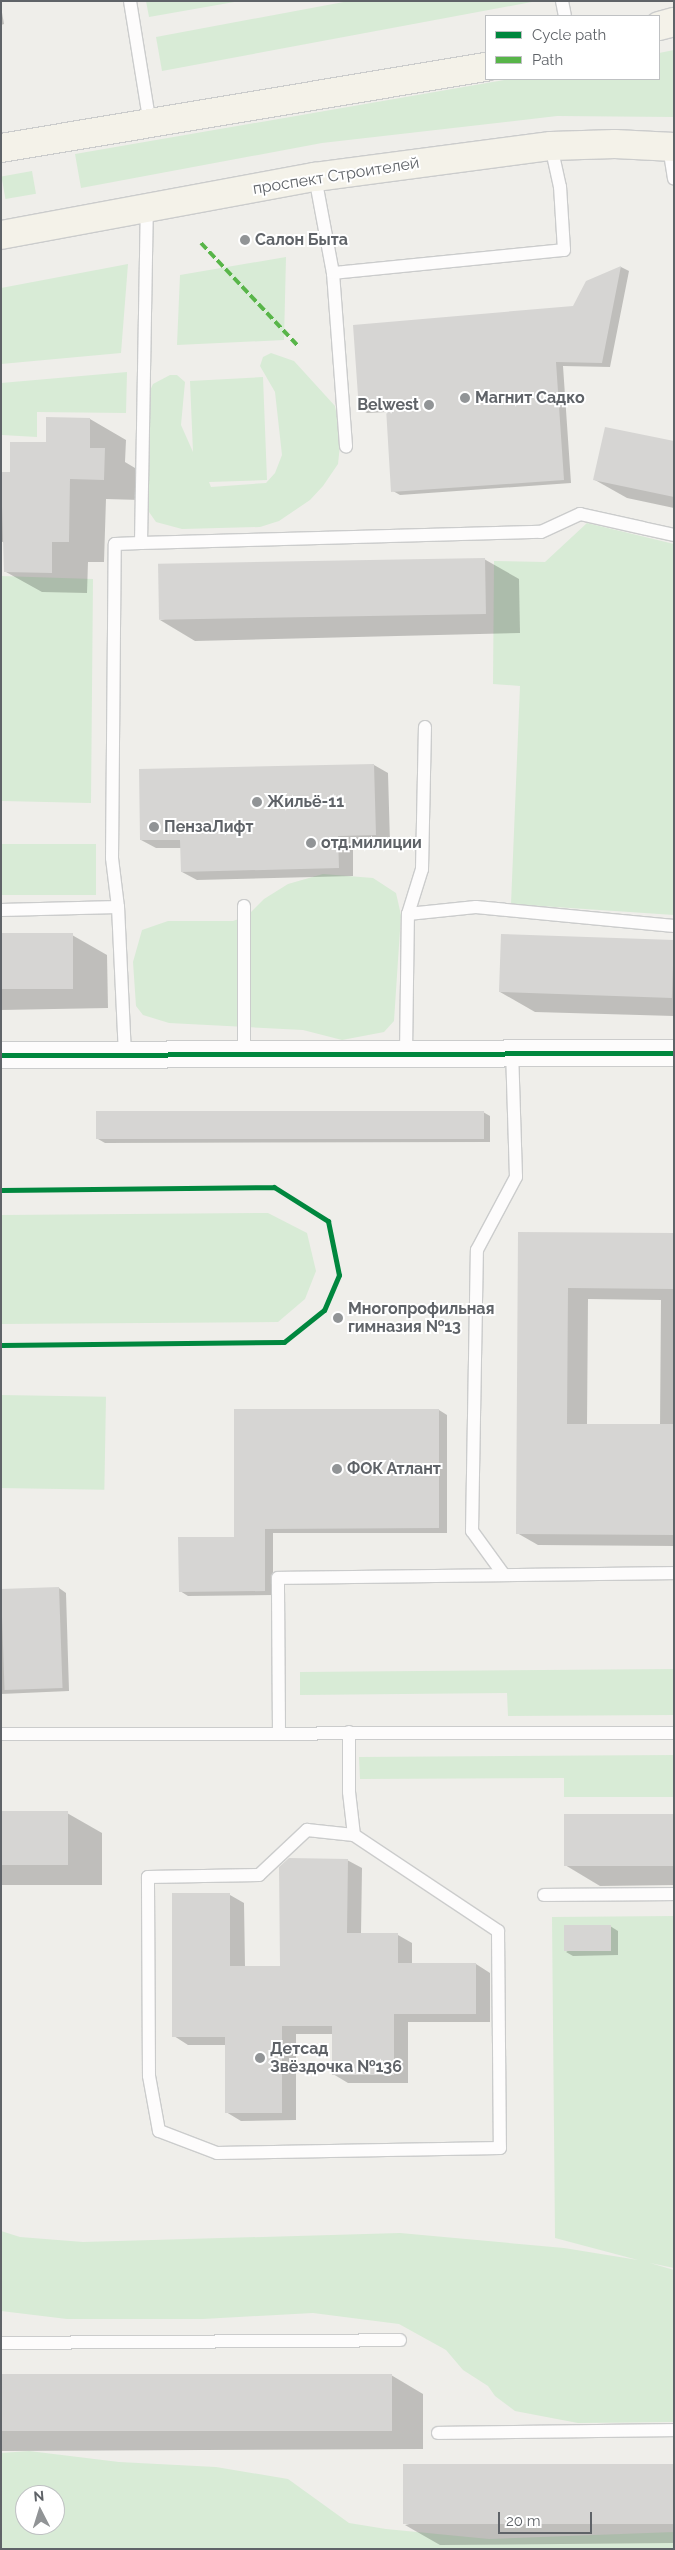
<!DOCTYPE html>
<html>
<head>
<meta charset="utf-8">
<style>
	body { margin:0 }
	#map { position:relative; width:675px; height:2550px; overflow:hidden; background:#efeeea; font-family:Raleway,sans-serif }
	div>[style] { position:absolute }
	[style*='--x'] { left:calc(var(--x)*1px); top:calc(var(--y)*1px); width:calc(var(--w)*1px); rotate:calc(var(--a)*1deg) }
	.green>* { inset:0; background:#d8ebd6; transform-origin:0 0 }
	.shadow>* { inset:0; background:#0003 }
	.building>* { inset:0; background:#d6d5d3; transform-origin:0 0 }
	.roads { filter:drop-shadow(1px 0 #cbcccc) drop-shadow(-1px 0 #cbcccc) drop-shadow(0 1px #cbcccc) drop-shadow(0 -1px #cbcccc) }
	.service>* { height:12px; margin:-6px; padding:0 6px; transform-origin:6px; border-radius:6px; background:#fdfcfc }
	.minor>* { height:26px; margin:-13px; padding:0 13px; transform-origin:13px; border-radius:13px; background:#fdfcfc }
	.primary>* { height:28px; margin:-14px; padding:0 14px; transform-origin:14px; border-radius:14px; background:#f4f2e9 }
	.quiet>* { height:4px; margin-top:-2px; transform-origin:0; background:repeating-linear-gradient(90deg,#58b549 0 8px,transparent 0 12px) }
	.cycleway>* { height:5px; margin:-2.5px; padding:0 2.5px; transform-origin:2.5px; border-radius:2.5px; background:#00873e }
	.dots>* { width:14px; height:14px; translate:-50% -50%; box-sizing:border-box; border:2px solid #fff; border-radius:50% }
	span { translate:-50% -50%; white-space:nowrap; text-align:center; line-height:1.15; -webkit-text-stroke:4px #fff; paint-order:stroke }
	.street-label { font-size:16px; color:#5f6368 }
	.poi-label { font-size:16px; color:#5f6368; font-weight:700 }
	.left { translate:0 -50%; text-align:left }
	.right { translate:-100% -50%; text-align:right }
	.frame { position:absolute; inset:0; border:2px solid #5f6368; pointer-events:none }
	.legend { position:absolute; left:485px; top:15px; width:175px; height:65px; box-sizing:border-box; background:#fff; border:1px solid #bfc1c3; margin:0; padding:6px 9px; list-style:none; font-size:15px; color:#5f6368 }
	.legend li { display:flex; align-items:center; gap:10px; height:25px }
	.legend b { width:25px; border:1px solid #bfc1c3 }
	.north { position:absolute; left:15px; top:2485px; width:50px; height:50px; box-sizing:border-box; background:#fff; border:1px solid #bfc1c3; border-radius:50%; rotate:355deg; font-size:14px; font-weight:700; line-height:20px; text-align:center; color:#5f6368 }
	.north::after { content:''; display:block; margin:auto; width:18px; height:22px; background:#919496; clip-path:polygon(50% 0,100% 100%,50% 72%,0 100%) }
	.scale { position:absolute; left:498px; top:2512px; width:94px; height:22px; box-sizing:border-box; border:2px solid #5f6368; border-top:0; padding-left:6px; font-size:15px; line-height:18px; white-space:nowrap; color:#5f6368; -webkit-text-stroke:4px #fff; paint-order:stroke }
</style>
</head>
<body>
<div id="map">
	<div class="green">
		<div style="clip-path:polygon(146px 1px,240px 1px,149px 17px)"></div>
		<div style="clip-path:polygon(349px 1px,537px 1px,162px 71px,156px 37px)"></div>
		<div style="clip-path:polygon(674px 50px,674px 117px,557px 116px,322px 143px,81px 188px,75px 154px,510px 79px,659px 79px,659px 53px)"></div>
		<div style="left:32px;top:171px;width:23px;height:31px;rotate:80deg"></div>
		<div style="clip-path:polygon(286px 257px,284px 340px,177px 345px,180px 275px)"></div>
		<div style="clip-path:polygon(128px 264px,121px 353px,1px 364px,1px 288px)"></div>
		<div style="clip-path:polygon(271px 353px,294px 361px,335px 406px,341px 436px,338px 464px,323px 486px,310px 500px,279px 521px,260px 527px,182px 529px,156px 522px,149px 512px,147px 499px,147px 397px,153px 384px,170px 375px,177px 375px,185px 382px,181px 425px,193px 452px,190px 381px,263px 377px,267px 480px,209px 482px,211px 487px,266px 483px,275px 473px,282px 455px,275px 392px,260px 366px,263px 357px)"></div>
		<div style="clip-path:polygon(127px 372px,126px 413px,37px 412px,37px 437px,2px 435px,1px 447px,1px 383px)"></div>
		<div style="clip-path:polygon(587px 523px,674px 544px,674px 915px,511px 904px,520px 686px,493px 684px,494px 561px,545px 562px)"></div>
		<div style="clip-path:polygon(1px 576px,93px 579px,91px 803px,2px 801px,1px 820px)"></div>
		<div style="left:1px;top:844px;width:95px;height:51px"></div>
		<div style="clip-path:polygon(323px 874px,373px 878px,396px 893px,401px 915px,394px 1021px,384px 1032px,342px 1040px,303px 1030px,169px 1023px,143px 1015px,136px 1006px,133px 962px,142px 930px,168px 921px,233px 921px,247px 916px,264px 899px,288px 884px)"></div>
		<div style="clip-path:polygon(268px 1213px,307px 1233px,316px 1271px,305px 1299px,278px 1322px,1px 1324px,1px 1215px)"></div>
		<div style="left:1px;top:1395px;width:105px;height:93px;rotate:1deg"></div>
		<div style="clip-path:polygon(674px 1669px,674px 1715px,508px 1716px,507px 1693px,300px 1695px,300px 1672px)"></div>
		<div style="clip-path:polygon(674px 1755px,674px 1797px,564px 1797px,564px 1778px,360px 1779px,359px 1757px)"></div>
		<div style="clip-path:polygon(674px 1916px,674px 2268px,650px 2263px,674px 2270px,674px 2422px,578px 2423px,515px 2411px,495px 2396px,488px 2386px,463px 2370px,446px 2350px,399px 2324px,313px 2313px,203px 2319px,67px 2319px,1px 2311px,1px 2231px,20px 2237px,83px 2242px,400px 2233px,564px 2248px,638px 2260px,555px 2238px,552px 1917px)"></div>
		<div style="clip-path:polygon(evenodd,29px 2451px,119px 2462px,216px 2467px,288px 2479px,349px 2523px,386px 2529px,489px 2539px,674px 2532px,674px 2549px,1px 2549px,1px 2453px,29px 2451px,25px 2495px,55px 2495px,55px 2525px,25px 2525px,25px 2495px)"></div>
	</div>
	<div class="shadow">
		<div style="clip-path:polygon(1px 7px,4px 24px,1px 25px)"></div>
		<div style="clip-path:polygon(621px 267px,629px 271px,610px 367px,563px 366px,571px 483px,400px 495px,393px 491px,387px 412px,367px 413px,360px 409px,574px 308px,587px 282px)"></div>
		<div style="clip-path:polygon(90px 419px,126px 440px,125px 462px,140px 471px,140px 500px,106px 499px,104px 562px,88px 562px,87px 593px,42px 592px,6px 572px,6px 544px,1px 541px,1px 473px,11px 474px,47px 443px)"></div>
		<div style="clip-path:polygon(674px 442px,674px 508px,627px 498px,595px 480px)"></div>
		<div style="clip-path:polygon(484px 559px,519px 579px,520px 633px,195px 641px,160px 620px)"></div>
		<div style="clip-path:polygon(374px 765px,388px 773px,390px 843px,353px 844px,353px 876px,197px 880px,182px 872px,182px 848px,156px 848px,141px 840px)"></div>
		<div style="clip-path:polygon(1px 935px,72px 935px,107px 955px,108px 1008px,1px 1010px)"></div>
		<div style="clip-path:polygon(674px 941px,674px 1016px,535px 1012px,500px 992px)"></div>
		<div style="clip-path:polygon(483px 1112px,490px 1116px,490px 1142px,105px 1143px,98px 1139px)"></div>
		<div style="clip-path:polygon(evenodd,520px 1233px,674px 1234px,674px 1546px,538px 1545px,517px 1533px,520px 1233px,588px 1299px,661px 1300px,660px 1426px,587px 1425px,588px 1299px)"></div>
		<div style="clip-path:polygon(439px 1410px,447px 1415px,447px 1533px,273px 1533px,273px 1595px,188px 1596px,180px 1591px,236px 1538px)"></div>
		<div style="clip-path:polygon(59px 1588px,66px 1593px,69px 1691px,1px 1694px,1px 1590px)"></div>
		<div style="clip-path:polygon(1px 1812px,67px 1813px,102px 1833px,102px 1885px,1px 1885px)"></div>
		<div style="clip-path:polygon(674px 1815px,674px 1885px,600px 1886px,565px 1865px)"></div>
		<div style="clip-path:polygon(347px 1860px,362px 1868px,361px 1934px,398px 1935px,412px 1943px,412px 1964px,476px 1964px,490px 1973px,490px 2022px,408px 2022px,408px 2083px,348px 2083px,333px 2074px,334px 2034px,296px 2034px,296px 2120px,241px 2121px,226px 2112px,226px 2045px,188px 2045px,174px 2036px,230px 1895px,244px 1903px,245px 1967px,281px 1967px)"></div>
		<div style="clip-path:polygon(610px 1926px,618px 1931px,618px 1955px,573px 1956px,566px 1952px)"></div>
		<div style="clip-path:polygon(391px 2375px,423px 2394px,423px 2449px,1px 2451px,1px 2378px)"></div>
		<div style="clip-path:polygon(674px 2465px,674px 2543px,440px 2545px,405px 2525px)"></div>
	</div>
	<div class="building">
		<div style="clip-path:polygon(621px 266px,602px 363px,556px 362px,564px 480px,391px 492px,386px 408px,359px 410px,353px 325px,573px 306px,586px 281px)"></div>
		<div style="clip-path:polygon(46px 417px,90px 418px,90px 448px,105px 448px,104px 480px,70px 479px,69px 542px,52px 542px,52px 573px,4px 572px,1px 472px,10px 472px,10px 442px,46px 442px)"></div>
		<div style="clip-path:polygon(605px 427px,674px 441px,674px 497px,593px 480px)"></div>
		<div style="left:485px;top:558px;width:56px;height:327px;rotate:89deg"></div>
		<div style="clip-path:polygon(374px 764px,376px 835px,338px 836px,339px 868px,181px 872px,180px 840px,140px 840px,139px 769px)"></div>
		<div style="left:73px;top:933px;width:56px;height:72px;rotate:90deg"></div>
		<div style="left:501px;top:934px;width:173px;height:58px;rotate:2deg"></div>
		<div style="left:484px;top:1111px;width:28px;height:388px;rotate:90deg"></div>
		<div style="clip-path:polygon(518px 1232px,674px 1233px,674px 1289px,568px 1288px,567px 1424px,674px 1424px,674px 1535px,516px 1534px)"></div>
		<div style="clip-path:polygon(234px 1409px,439px 1409px,439px 1528px,265px 1529px,265px 1591px,179px 1592px,178px 1537px,234px 1537px)"></div>
		<div style="left:59px;top:1587px;width:101px;height:58px;rotate:88deg"></div>
		<div style="left:1px;top:1811px;width:67px;height:54px"></div>
		<div style="left:564px;top:1814px;width:110px;height:52px"></div>
		<div style="clip-path:polygon(289px 1858px,348px 1859px,347px 1933px,398px 1933px,398px 1963px,476px 1963px,476px 2014px,394px 2014px,394px 2075px,332px 2075px,332px 2026px,282px 2026px,282px 2113px,225px 2113px,225px 2037px,172px 2037px,172px 1893px,230px 1893px,230px 1966px,280px 1966px,279px 1867px)"></div>
		<div style="left:611px;top:1925px;width:26px;height:47px;rotate:90deg"></div>
		<div style="left:392px;top:2374px;width:57px;height:391px;rotate:90deg"></div>
		<div style="left:674px;top:2464px;width:60px;height:271px;rotate:90deg"></div>
	</div>
	<div class="roads">
		<div class="service">
			<div style="--x:130;--y:1;--w:125;--a:80.8"></div>
			<div style="--x:562;--y:1;--w:15;--a:79"></div>
			<div style="--x:669;--y:147;--w:32;--a:81"></div>
			<div style="--x:315;--y:177;--w:98;--a:79.4"></div>
			<div style="--x:333;--y:273;--w:174;--a:85.7"></div>
			<div style="--x:333;--y:273;--w:232;--a:-5.7"></div>
			<div style="--x:564;--y:250;--w:63;--a:-93.6"></div>
			<div style="--x:560;--y:187;--w:42;--a:-102.4"></div>
			<div style="--x:141;--y:543;--w:400;--a:-1.6"></div>
			<div style="--x:541;--y:532;--w:43;--a:-24.8"></div>
			<div style="--x:580;--y:514;--w:96;--a:12.6"></div>
			<div style="--x:244;--y:906;--w:148;--a:90"></div>
			<div style="--x:1;--y:910;--w:117;--a:-1.5"></div>
			<div style="--x:408;--y:914;--w:68;--a:-5.9"></div>
			<div style="--x:476;--y:907;--w:199;--a:5.5"></div>
			<div style="--x:406;--y:1053;--w:139;--a:-89.2"></div>
			<div style="--x:408;--y:914;--w:47;--a:-72.7"></div>
			<div style="--x:422;--y:869;--w:142;--a:-88.8"></div>
			<div style="--x:125;--y:1055;--w:148;--a:-92.7"></div>
			<div style="--x:118;--y:907;--w:49;--a:-97"></div>
			<div style="--x:112;--y:858;--w:314;--a:-89.5"></div>
			<div style="--x:115;--y:544;--w:26;--a:-2"></div>
			<div style="--x:141;--y:543;--w:336;--a:-89"></div>
			<div style="--x:504;--y:1575;--w:54;--a:-126"></div>
			<div style="--x:472;--y:1531;--w:281;--a:-89"></div>
			<div style="--x:477;--y:1250;--w:83;--a:-61.9"></div>
			<div style="--x:516;--y:1177;--w:125;--a:-91.8"></div>
			<div style="--x:279;--y:1732;--w:154;--a:-90.4"></div>
			<div style="--x:278;--y:1578;--w:396;--a:-0.7"></div>
			<div style="--x:349;--y:1732;--w:60;--a:90"></div>
			<div style="--x:349;--y:1792;--w:43;--a:83.4"></div>
			<div style="--x:354;--y:1835;--w:173;--a:33.7"></div>
			<div style="--x:498;--y:1931;--w:217;--a:89.5"></div>
			<div style="--x:500;--y:2148;--w:283;--a:179"></div>
			<div style="--x:217;--y:2153;--w:62;--a:-159.2"></div>
			<div style="--x:159;--y:2131;--w:56;--a:-100.3"></div>
			<div style="--x:149;--y:2076;--w:199;--a:-90.3"></div>
			<div style="--x:148;--y:1877;--w:111;--a:-1"></div>
			<div style="--x:259;--y:1875;--w:66;--a:-43.2"></div>
			<div style="--x:307;--y:1830;--w:47;--a:6.1"></div>
			<div style="--x:1;--y:1734;--w:673;--a:-0.09"></div>
			<div style="--x:544;--y:1895;--w:130;--a:-0.4"></div>
			<div style="--x:1;--y:2343;--w:399;--a:-0.4"></div>
			<div style="--x:438;--y:2433;--w:236;--a:-0.7"></div>
		</div>
		<div class="minor">
			<div style="--x:1;--y:1055;--w:673;--a:-0.17"></div>
		</div>
		<div class="primary">
			<div style="--x:659;--y:26;--w:16;--a:-15"></div>
			<div style="--x:1;--y:148;--w:492;--a:-9.5"></div>
			<div style="--x:1;--y:235;--w:319;--a:-10.5"></div>
			<div style="--x:315;--y:177;--w:238;--a:-7.5"></div>
			<div style="--x:551;--y:146;--w:64;--a:-1.8"></div>
			<div style="--x:615;--y:144;--w:59;--a:2.9"></div>
		</div>
	</div>
	<div class="quiet">
		<div style="--x:201;--y:243;--w:140;--a:46.7"></div>
	</div>
	<div class="cycleway">
		<div style="--x:1;--y:1055;--w:673;--a:-0.17"></div>
		<div style="--x:1;--y:1190;--w:273;--a:-0.6"></div>
		<div style="--x:274;--y:1187;--w:64;--a:32.2"></div>
		<div style="--x:328;--y:1221;--w:55;--a:78.5"></div>
		<div style="--x:339;--y:1275;--w:38;--a:113"></div>
		<div style="--x:324;--y:1310;--w:51;--a:141.3"></div>
		<div style="--x:284;--y:1342;--w:283;--a:179.4"></div>
	</div>
	<div class="dots">
		<div style="left:245px;top:240px;background:#919496"></div>
		<div style="left:465px;top:398px;background:#919496"></div>
		<div style="left:429px;top:405px;background:#919496"></div>
		<div style="left:257px;top:802px;background:#919496"></div>
		<div style="left:154px;top:827px;background:#919496"></div>
		<div style="left:311px;top:843px;background:#919496"></div>
		<div style="left:338px;top:1318px;background:#919496"></div>
		<div style="left:337px;top:1469px;background:#919496"></div>
		<div style="left:260px;top:2058px;background:#919496"></div>
	</div>
	<div class="street-label">
		<span style="left:336px;top:176px;rotate:-9deg">проспект Строителей</span>
	</div>
	<div class="poi-label">
		<span class="left" style="left:255px;top:240px">Салон Быта</span>
		<span class="left" style="left:475px;top:398px">Магнит Садко</span>
		<span class="right" style="left:419px;top:405px">Belwest</span>
		<span class="left" style="left:267px;top:802px">Жильё-11</span>
		<span class="left" style="left:164px;top:827px">ПензаЛифт</span>
		<span class="left" style="left:321px;top:843px">отд.милиции</span>
		<span class="left" style="left:348px;top:1318px">Многопрофильная<br>гимназия №13</span>
		<span class="left" style="left:347px;top:1469px">ФОК Атлант</span>
		<span class="left" style="left:270px;top:2058px">Детсад<br>Звёздочка №136</span>
	</div>
	<div class="frame"></div>
	<ul class="legend">
	<li><b style="height:6px;background:#00873e"></b>Cycle path</li>
	<li><b style="height:6px;background:#58b549"></b>Path</li>
	</ul>
	<div class="north">N</div>
	<div class="scale">20 m</div>
</div>
</body>
</html>
